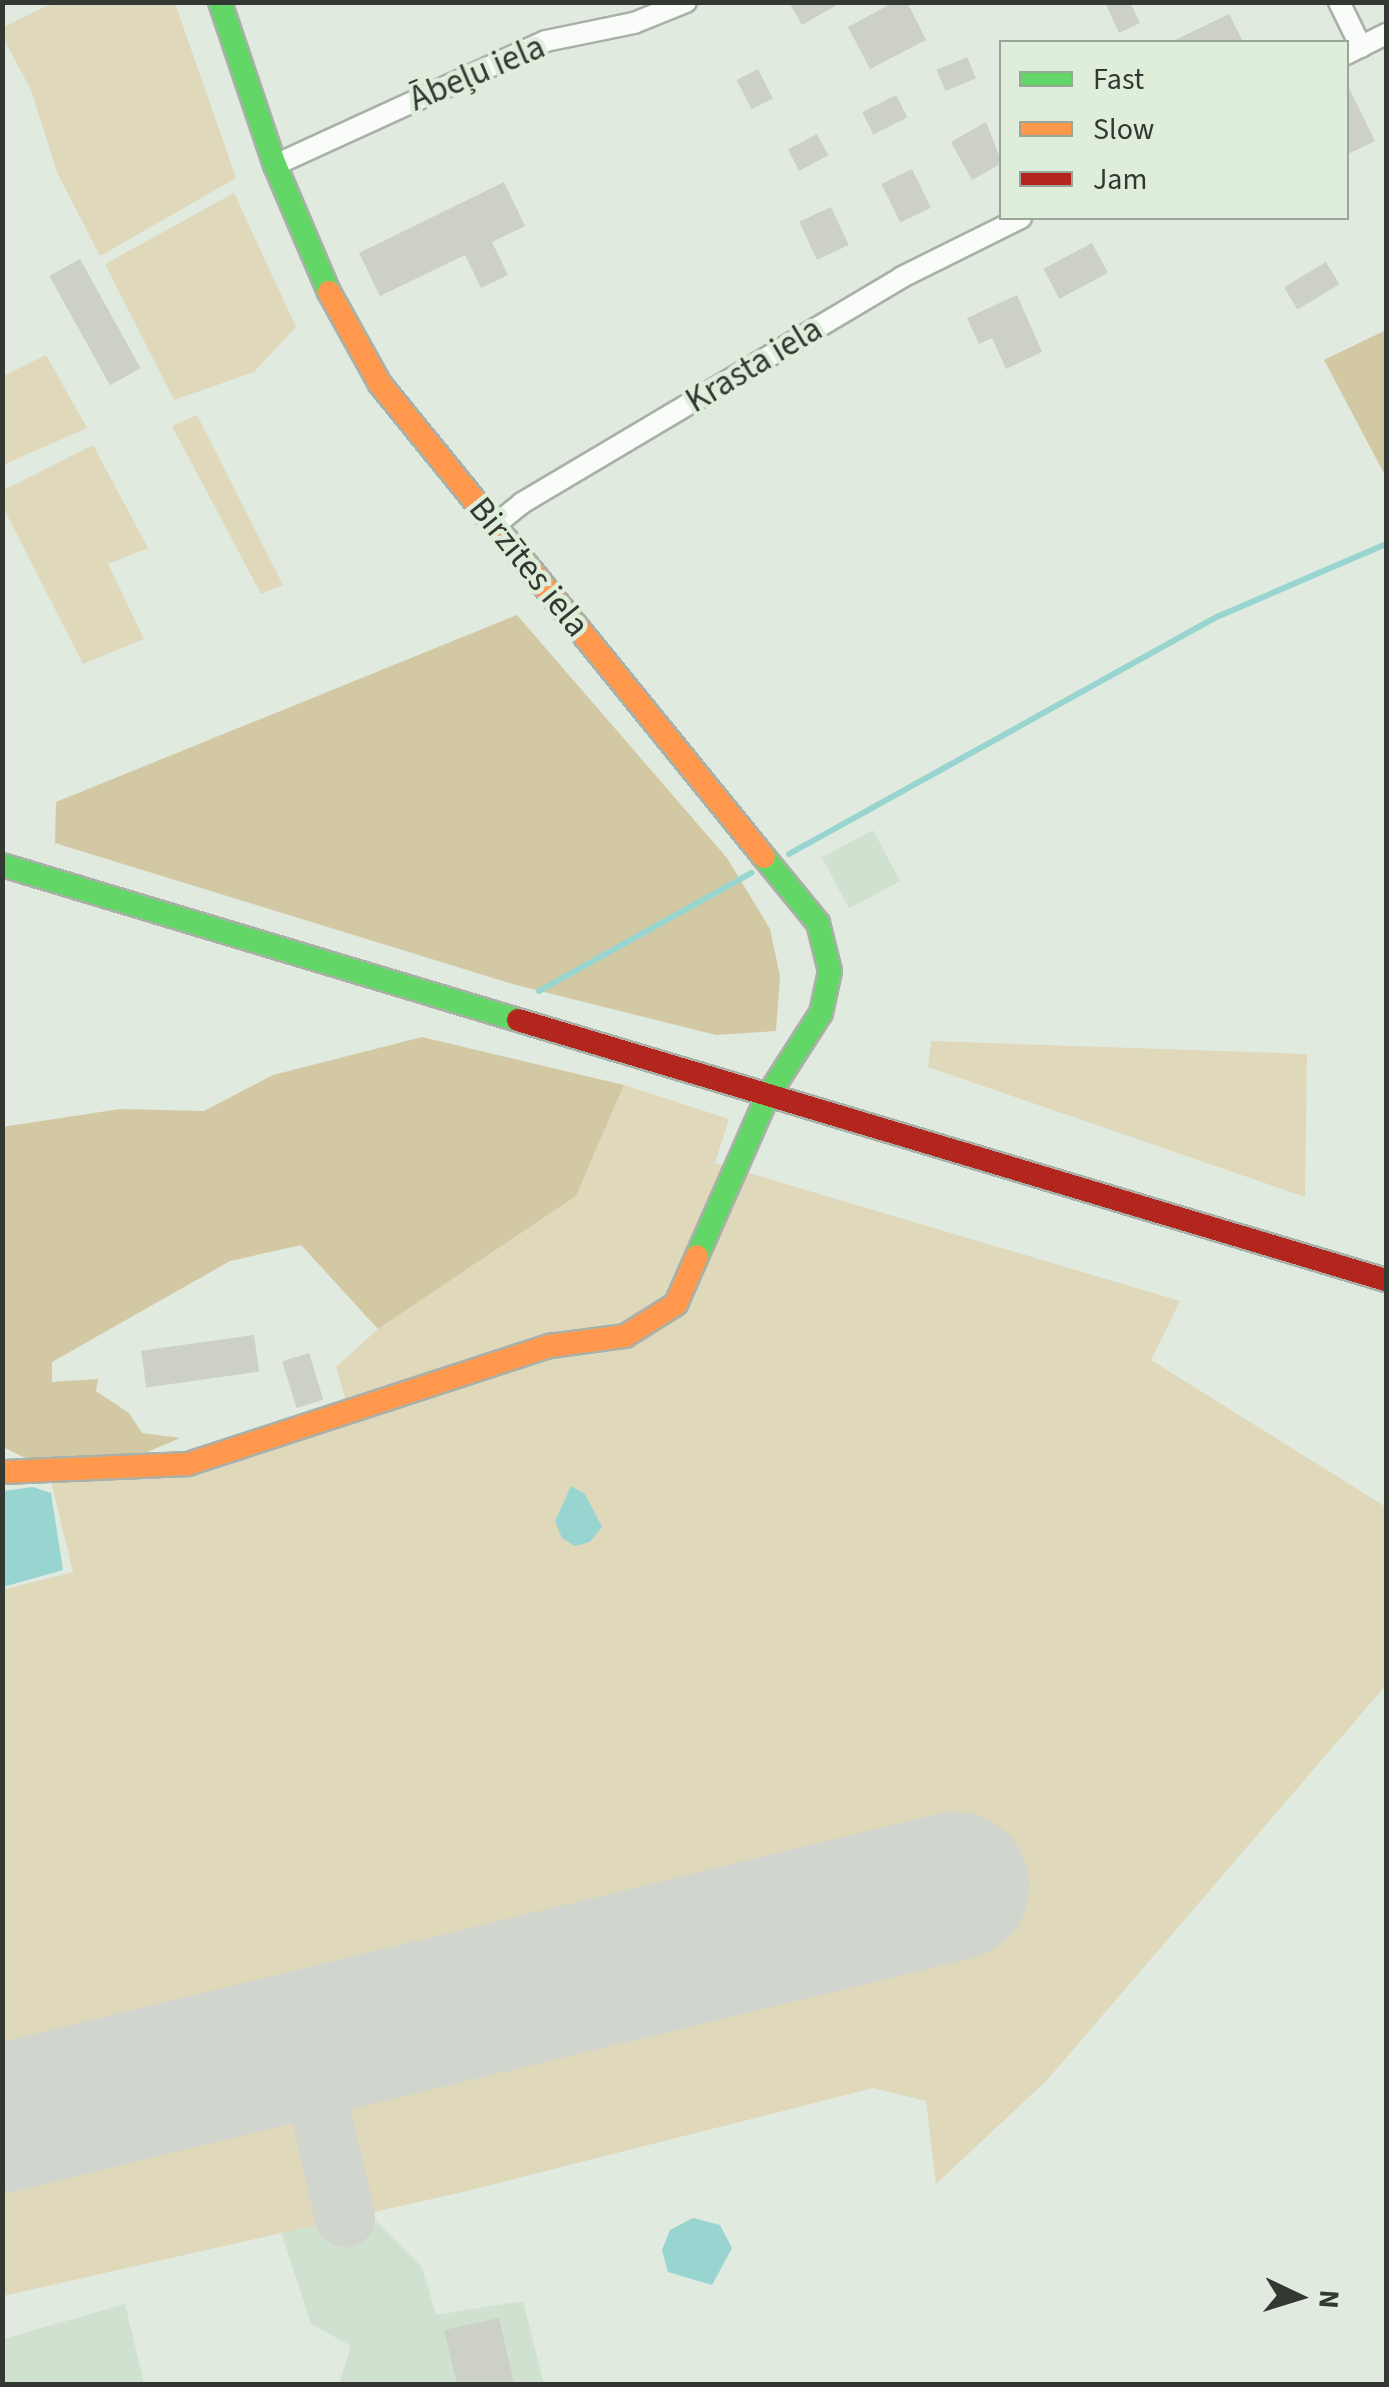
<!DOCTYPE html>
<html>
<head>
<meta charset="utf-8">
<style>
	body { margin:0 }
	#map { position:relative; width:1389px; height:2387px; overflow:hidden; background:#e1eadf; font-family:"Source Sans 3",sans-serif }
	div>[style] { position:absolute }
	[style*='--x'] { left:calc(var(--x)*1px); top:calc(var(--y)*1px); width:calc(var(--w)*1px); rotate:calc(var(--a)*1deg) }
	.built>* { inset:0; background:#d1e1cf; transform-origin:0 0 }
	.green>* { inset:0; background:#dfd8bb }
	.forest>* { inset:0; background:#d2c8a3 }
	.water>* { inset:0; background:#98d5d0 }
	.stream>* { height:6px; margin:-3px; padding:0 3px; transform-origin:3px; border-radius:3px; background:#98d5d0 }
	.taxiway>* { height:60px; margin:-30px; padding:0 30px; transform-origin:30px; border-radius:30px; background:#d0d5ce }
	.runway>* { height:148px; margin:-74px; padding:0 74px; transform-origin:74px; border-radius:74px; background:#d0d5ce }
	.building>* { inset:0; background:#ccd0c7; transform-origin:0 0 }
	.roads { filter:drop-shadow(2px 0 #a9b0a8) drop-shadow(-2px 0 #a9b0a8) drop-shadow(0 2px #a9b0a8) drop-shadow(0 -2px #a9b0a8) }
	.street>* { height:20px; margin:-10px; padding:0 10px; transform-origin:10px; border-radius:10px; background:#fafcfa }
	.fast>* { height:22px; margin:-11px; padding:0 11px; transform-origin:11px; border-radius:11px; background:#63d668 }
	.slow>* { height:22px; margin:-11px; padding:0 11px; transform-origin:11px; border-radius:11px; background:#ff974d }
	.jam>* { height:22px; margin:-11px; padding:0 11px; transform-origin:11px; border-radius:11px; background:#b3261e }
	span { translate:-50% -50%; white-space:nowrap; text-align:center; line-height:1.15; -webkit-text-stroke:9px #deeedb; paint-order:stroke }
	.street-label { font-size:35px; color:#333932 }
	.frame { position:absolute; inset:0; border:5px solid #333932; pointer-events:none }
	.legend { position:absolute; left:999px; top:40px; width:350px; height:180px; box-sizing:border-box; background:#deeedb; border:2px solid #9aa697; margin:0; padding:12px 18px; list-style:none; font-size:30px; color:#333932 }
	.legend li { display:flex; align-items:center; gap:20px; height:50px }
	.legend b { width:50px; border:2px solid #9aa697 }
	.north { position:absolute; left:1249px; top:2247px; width:100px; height:100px; -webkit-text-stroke:8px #deeedb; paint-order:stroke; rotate:94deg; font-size:28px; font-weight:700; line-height:40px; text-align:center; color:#333932 }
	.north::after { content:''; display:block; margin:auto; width:35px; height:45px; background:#333932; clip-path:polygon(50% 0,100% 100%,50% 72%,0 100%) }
</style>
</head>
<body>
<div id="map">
	<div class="built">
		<div style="left:873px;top:830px;width:58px;height:58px;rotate:62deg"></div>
		<div style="clip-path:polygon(367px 2212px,422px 2267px,436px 2315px,523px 2301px,544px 2384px,339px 2384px,351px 2346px,311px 2324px,281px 2232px)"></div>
		<div style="clip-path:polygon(125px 2304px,144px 2384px,3px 2384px,3px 2339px)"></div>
	</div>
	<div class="green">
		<div style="clip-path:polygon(53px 3px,175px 3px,236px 178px,100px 256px,57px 172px,31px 90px,3px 38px,3px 27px)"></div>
		<div style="clip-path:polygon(234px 193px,296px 327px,254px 372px,174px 400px,105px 264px)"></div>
		<div style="clip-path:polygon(46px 355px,87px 428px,3px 465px,3px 376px)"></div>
		<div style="clip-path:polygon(197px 415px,283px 585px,261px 594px,172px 426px)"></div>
		<div style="clip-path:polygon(93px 445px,148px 548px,108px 564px,144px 639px,83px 664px,3px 507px,2px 491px)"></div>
		<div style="clip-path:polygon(931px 1041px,1307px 1054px,1305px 1197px,928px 1067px)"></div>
		<div style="clip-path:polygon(624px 1085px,729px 1119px,715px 1163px,1180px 1301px,1151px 1360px,1386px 1507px,1386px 1685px,1047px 2080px,936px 2184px,926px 2101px,873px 2088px,467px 2191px,3px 2296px,2px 1590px,73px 1572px,49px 1473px,166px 1478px,347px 1405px,336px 1367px,378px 1329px,576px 1196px)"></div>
	</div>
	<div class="forest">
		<div style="clip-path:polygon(1386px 330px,1386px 477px,1324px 360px)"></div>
		<div style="clip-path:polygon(517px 615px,727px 858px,770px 929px,780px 976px,776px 1031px,716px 1035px,516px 985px,55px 843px,56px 802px)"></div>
		<div style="clip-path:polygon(422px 1037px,624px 1085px,576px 1196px,378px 1329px,301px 1245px,230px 1261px,52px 1362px,52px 1382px,98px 1379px,96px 1391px,129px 1413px,142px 1433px,180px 1438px,133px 1458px,25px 1458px,3px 1447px,2px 1127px,120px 1109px,204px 1111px,273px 1075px)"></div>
	</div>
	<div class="water">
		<div style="clip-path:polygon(571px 1486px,585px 1494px,602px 1527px,590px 1542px,575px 1546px,562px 1538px,555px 1521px)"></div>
		<div style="clip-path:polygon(33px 1487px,51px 1493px,63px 1570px,3px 1587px,3px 1491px)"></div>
		<div style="clip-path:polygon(693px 2218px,720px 2225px,732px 2248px,712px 2285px,668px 2272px,662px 2250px,670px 2230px)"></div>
	</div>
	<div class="stream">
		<div style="--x:789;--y:854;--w:491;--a:-29"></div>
		<div style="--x:1219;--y:616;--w:182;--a:-23.3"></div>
		<div style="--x:539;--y:991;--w:243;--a:-29.1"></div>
	</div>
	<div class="taxiway">
		<div style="--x:305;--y:2044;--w:178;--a:77"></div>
	</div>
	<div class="runway">
		<div style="--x:2;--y:2118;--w:981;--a:-13.68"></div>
	</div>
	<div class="building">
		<div style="clip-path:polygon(789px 2px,842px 2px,802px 25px)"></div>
		<div style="clip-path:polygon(894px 2px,907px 2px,926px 40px,870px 69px,848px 27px)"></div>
		<div style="clip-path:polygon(1105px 2px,1130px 2px,1140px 23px,1119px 33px)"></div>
		<div style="clip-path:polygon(1229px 14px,1243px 42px,1171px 42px)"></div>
		<div style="left:967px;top:57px;width:23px;height:33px;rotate:67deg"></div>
		<div style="left:758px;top:69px;width:33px;height:24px;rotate:63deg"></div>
		<div style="clip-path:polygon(1346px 82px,1375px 141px,1346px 155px)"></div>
		<div style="left:896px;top:95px;width:25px;height:38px;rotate:63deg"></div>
		<div style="clip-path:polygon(986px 122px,1002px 163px,972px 180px,951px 142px)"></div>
		<div style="left:817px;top:134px;width:24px;height:33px;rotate:62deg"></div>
		<div style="left:912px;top:169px;width:43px;height:34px;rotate:64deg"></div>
		<div style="clip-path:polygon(504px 182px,525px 226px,492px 242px,508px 275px,481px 288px,465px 255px,380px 296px,359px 253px)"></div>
		<div style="left:831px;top:207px;width:42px;height:35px;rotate:65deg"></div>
		<div style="left:1092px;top:243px;width:34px;height:55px;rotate:62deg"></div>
		<div style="left:80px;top:259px;width:125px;height:35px;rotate:61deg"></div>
		<div style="left:1326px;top:262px;width:26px;height:49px;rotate:59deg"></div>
		<div style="clip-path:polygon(1017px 295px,1042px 352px,1006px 369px,992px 338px,979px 344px,967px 318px)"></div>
		<div style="left:254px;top:1335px;width:37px;height:114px;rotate:82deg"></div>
		<div style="left:309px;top:1353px;width:49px;height:28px;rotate:73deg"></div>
		<div style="clip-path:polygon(499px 2318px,514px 2384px,457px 2384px,444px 2330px)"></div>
	</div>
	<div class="roads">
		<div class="street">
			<div style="--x:1339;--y:2;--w:50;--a:63.9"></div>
			<div style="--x:1346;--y:54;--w:45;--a:-26.6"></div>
			<div style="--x:275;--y:165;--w:298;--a:-24.6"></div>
			<div style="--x:546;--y:41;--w:90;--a:-11.6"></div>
			<div style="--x:634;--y:23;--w:56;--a:-22"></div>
			<div style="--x:495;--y:525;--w:35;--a:-39"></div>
			<div style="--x:522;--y:503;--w:442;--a:-30.7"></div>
			<div style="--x:902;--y:277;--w:133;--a:-26.4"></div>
		</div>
		<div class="fast">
			<div style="--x:220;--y:2;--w:172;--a:71.4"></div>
			<div style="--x:275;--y:165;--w:138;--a:67"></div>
			<div style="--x:2;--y:865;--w:539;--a:16.72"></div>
			<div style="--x:697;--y:1256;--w:174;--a:-66.2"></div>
			<div style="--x:767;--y:1097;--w:100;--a:-57.3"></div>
			<div style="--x:821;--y:1013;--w:43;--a:-77.9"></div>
			<div style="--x:830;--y:971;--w:49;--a:-104"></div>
			<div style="--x:818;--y:923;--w:85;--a:-129.3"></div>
		</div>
		<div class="slow">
			<div style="--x:329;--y:292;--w:105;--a:61"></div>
			<div style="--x:380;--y:384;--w:609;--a:50.93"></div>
			<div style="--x:2;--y:1472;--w:186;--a:-2.5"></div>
			<div style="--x:188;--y:1464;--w:381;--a:-18.1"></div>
			<div style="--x:550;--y:1346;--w:76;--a:-7.6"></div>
			<div style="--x:625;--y:1336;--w:60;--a:-32.1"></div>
			<div style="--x:676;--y:1304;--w:52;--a:-66.4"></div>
		</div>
		<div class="jam">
			<div style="--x:518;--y:1020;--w:906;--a:16.68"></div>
		</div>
	</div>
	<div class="street-label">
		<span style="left:477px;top:73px;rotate:-23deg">Ābeļu iela</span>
		<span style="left:754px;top:365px;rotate:-31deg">Krasta iela</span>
		<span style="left:529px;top:567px;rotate:51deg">Birzītes iela</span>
	</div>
	<div class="frame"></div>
	<ul class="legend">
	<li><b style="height:12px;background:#63d668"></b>Fast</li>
	<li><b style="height:12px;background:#ff974d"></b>Slow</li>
	<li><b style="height:12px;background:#b3261e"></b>Jam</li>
	</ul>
	<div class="north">N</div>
</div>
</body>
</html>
